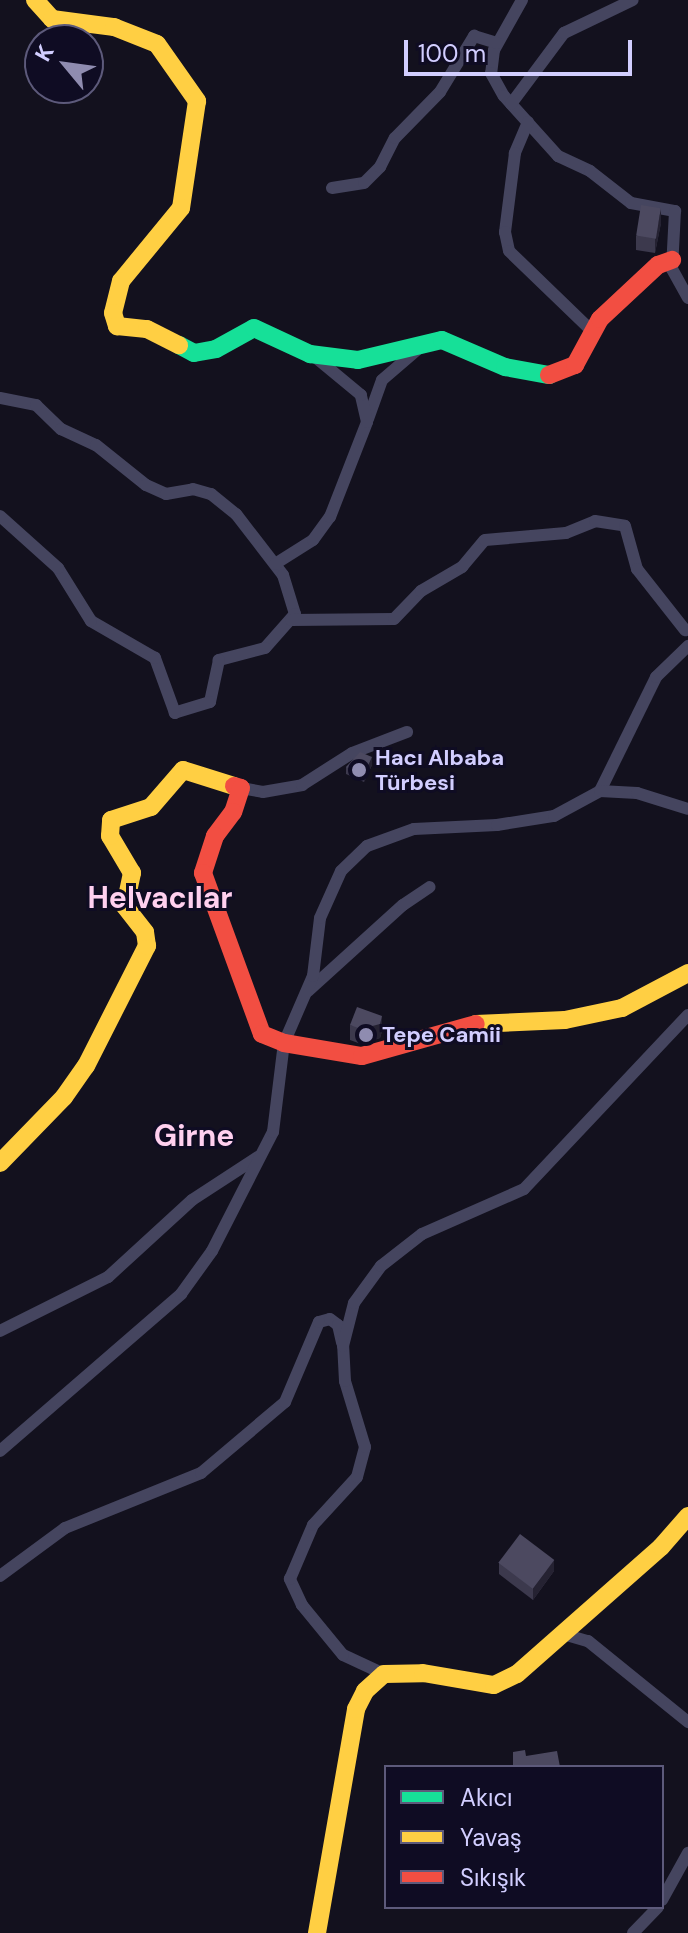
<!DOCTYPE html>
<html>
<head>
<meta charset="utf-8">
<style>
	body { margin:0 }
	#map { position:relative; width:688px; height:1933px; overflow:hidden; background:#13111e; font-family:"DM Sans",sans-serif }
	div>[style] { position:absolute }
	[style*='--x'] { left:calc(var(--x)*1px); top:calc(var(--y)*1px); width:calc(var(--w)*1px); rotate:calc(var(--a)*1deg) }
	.street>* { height:12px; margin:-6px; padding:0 6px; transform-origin:6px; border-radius:6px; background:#45455f }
	.fast>* { height:18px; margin:-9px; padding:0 9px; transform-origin:9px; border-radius:9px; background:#16e098 }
	.slow>* { height:18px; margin:-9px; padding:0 9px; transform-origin:9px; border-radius:9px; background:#ffcf43 }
	.jam>* { height:18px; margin:-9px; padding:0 9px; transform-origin:9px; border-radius:9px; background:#f24e42 }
	.wall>* { inset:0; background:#3c394d }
	.shaded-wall>* { inset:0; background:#252232 }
	.building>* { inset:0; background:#4c4960; transform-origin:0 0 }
	.dots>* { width:22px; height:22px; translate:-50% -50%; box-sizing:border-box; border:4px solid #0f0c23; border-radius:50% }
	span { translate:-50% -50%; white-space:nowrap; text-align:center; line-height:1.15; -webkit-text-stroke:6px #0f0c23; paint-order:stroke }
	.poi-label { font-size:22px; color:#d2ceff; font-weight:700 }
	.left { translate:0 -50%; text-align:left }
	.district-label { font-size:30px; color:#ffd0ef; font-weight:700 }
	.legend { position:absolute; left:384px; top:1765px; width:280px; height:144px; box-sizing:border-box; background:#0f0c23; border:2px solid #5d5a7b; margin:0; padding:10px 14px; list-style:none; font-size:24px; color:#d2ceff }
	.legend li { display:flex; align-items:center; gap:16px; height:40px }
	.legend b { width:40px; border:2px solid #5d5a7b }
	.north { position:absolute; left:24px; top:24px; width:80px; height:80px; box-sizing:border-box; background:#0f0c23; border:2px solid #5d5a7b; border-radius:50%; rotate:299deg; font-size:22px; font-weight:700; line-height:32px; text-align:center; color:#d2ceff }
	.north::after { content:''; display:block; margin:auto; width:28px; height:36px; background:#8f8cb0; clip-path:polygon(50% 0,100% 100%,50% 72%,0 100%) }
	.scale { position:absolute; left:404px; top:40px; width:228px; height:36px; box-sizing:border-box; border:4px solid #d2ceff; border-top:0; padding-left:10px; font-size:24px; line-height:28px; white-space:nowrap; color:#d2ceff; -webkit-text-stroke:6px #0f0c23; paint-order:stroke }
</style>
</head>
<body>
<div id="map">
	<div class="street">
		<div style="--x:522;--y:0;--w:57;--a:119.2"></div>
		<div style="--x:494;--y:50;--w:23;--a:97"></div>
		<div style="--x:491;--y:73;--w:26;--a:61"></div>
		<div style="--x:504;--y:96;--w:81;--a:48"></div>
		<div style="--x:558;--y:156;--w:35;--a:25"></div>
		<div style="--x:590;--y:171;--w:52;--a:38"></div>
		<div style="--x:631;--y:203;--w:45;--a:10.3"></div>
		<div style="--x:675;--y:211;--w:58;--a:93"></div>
		<div style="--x:672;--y:269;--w:33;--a:61"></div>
		<div style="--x:511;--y:104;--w:89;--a:-53.3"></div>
		<div style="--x:564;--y:33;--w:76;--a:-25.6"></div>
		<div style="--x:528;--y:122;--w:34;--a:113"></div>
		<div style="--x:515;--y:153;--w:80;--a:97.2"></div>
		<div style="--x:505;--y:232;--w:19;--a:78"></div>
		<div style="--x:509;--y:251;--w:117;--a:44"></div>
		<div style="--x:332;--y:188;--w:32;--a:-9"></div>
		<div style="--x:364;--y:183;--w:23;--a:-45"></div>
		<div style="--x:380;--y:167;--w:33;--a:-63"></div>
		<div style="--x:395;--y:138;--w:64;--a:-45.6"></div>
		<div style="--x:440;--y:92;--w:66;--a:-58.7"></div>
		<div style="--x:474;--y:36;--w:24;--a:17"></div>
		<div style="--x:0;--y:398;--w:37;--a:11"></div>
		<div style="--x:36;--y:405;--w:35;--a:44"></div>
		<div style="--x:61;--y:429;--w:38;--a:25"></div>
		<div style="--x:96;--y:445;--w:64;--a:38.7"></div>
		<div style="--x:146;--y:485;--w:22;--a:24"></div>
		<div style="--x:166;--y:494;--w:27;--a:-10"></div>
		<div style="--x:193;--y:489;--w:19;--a:16"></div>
		<div style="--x:211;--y:494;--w:32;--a:39"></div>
		<div style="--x:236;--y:514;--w:77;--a:52.4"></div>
		<div style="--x:283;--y:575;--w:41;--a:72.9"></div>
		<div style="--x:295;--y:614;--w:45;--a:131.4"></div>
		<div style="--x:265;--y:648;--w:48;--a:165.4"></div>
		<div style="--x:219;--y:660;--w:43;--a:102.1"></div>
		<div style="--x:210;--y:702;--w:37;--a:163"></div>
		<div style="--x:175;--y:713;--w:59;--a:-110"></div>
		<div style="--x:155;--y:658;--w:74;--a:-150"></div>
		<div style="--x:91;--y:621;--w:62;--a:-121.9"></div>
		<div style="--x:58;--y:568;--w:78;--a:-138.1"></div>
		<div style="--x:368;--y:419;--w:41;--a:-70.3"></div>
		<div style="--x:382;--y:380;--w:48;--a:-40.7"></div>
		<div style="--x:275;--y:564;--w:45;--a:-32.3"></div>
		<div style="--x:313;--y:540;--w:29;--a:-54"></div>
		<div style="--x:330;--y:517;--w:102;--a:-68.7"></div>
		<div style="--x:367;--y:422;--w:28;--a:-103"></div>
		<div style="--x:361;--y:395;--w:61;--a:-140.3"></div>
		<div style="--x:291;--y:620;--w:103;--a:-0.6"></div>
		<div style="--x:394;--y:619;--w:39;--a:-46"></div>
		<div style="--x:421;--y:591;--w:48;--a:-30.3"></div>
		<div style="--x:462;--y:567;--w:35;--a:-50"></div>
		<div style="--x:485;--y:540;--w:81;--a:-4.9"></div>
		<div style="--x:566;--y:533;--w:31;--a:-22"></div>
		<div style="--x:595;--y:521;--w:30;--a:9"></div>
		<div style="--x:625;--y:526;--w:45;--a:74.4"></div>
		<div style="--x:637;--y:569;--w:78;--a:51.8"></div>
		<div style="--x:241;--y:788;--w:22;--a:10"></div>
		<div style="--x:263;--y:792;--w:40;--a:-10"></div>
		<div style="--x:302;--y:785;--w:59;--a:-32.6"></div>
		<div style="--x:352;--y:753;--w:59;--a:-20.9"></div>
		<div style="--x:600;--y:791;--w:127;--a:-63.8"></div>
		<div style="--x:656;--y:677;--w:45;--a:-44.1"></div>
		<div style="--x:308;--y:991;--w:128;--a:-42.2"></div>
		<div style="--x:403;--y:905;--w:32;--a:-34"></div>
		<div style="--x:0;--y:1331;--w:121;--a:-26.6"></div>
		<div style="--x:108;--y:1277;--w:114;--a:-42.5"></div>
		<div style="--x:192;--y:1200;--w:79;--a:-33.1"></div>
		<div style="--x:0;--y:1451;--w:240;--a:-40.9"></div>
		<div style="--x:181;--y:1294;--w:53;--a:-54.2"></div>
		<div style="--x:212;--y:1251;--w:134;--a:-62.9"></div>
		<div style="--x:273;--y:1132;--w:90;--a:-83"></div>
		<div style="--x:284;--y:1043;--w:73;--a:-66.6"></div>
		<div style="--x:313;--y:976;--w:58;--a:-83.1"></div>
		<div style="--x:320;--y:918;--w:51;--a:-65.9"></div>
		<div style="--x:341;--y:871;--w:36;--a:-44"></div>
		<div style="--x:367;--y:846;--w:50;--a:-19.9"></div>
		<div style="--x:414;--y:829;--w:83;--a:-2.8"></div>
		<div style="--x:497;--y:825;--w:58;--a:-9"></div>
		<div style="--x:554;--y:816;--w:52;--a:-28.5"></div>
		<div style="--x:600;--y:791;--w:37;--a:3"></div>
		<div style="--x:637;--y:793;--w:53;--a:17.4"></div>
		<div style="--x:0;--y:1576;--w:81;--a:-36.4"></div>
		<div style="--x:65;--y:1528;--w:147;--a:-22"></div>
		<div style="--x:201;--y:1473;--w:110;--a:-40.2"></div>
		<div style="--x:285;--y:1402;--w:87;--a:-67"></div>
		<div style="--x:319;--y:1322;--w:11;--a:-15"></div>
		<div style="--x:330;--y:1319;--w:10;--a:37"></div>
		<div style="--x:338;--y:1325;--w:18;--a:77"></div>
		<div style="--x:563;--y:1634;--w:26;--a:16"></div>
		<div style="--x:588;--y:1641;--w:129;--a:39"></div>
		<div style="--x:384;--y:1674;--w:45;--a:-155.1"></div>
		<div style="--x:343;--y:1655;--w:65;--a:-129.4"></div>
		<div style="--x:302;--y:1605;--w:29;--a:-115"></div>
		<div style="--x:290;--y:1579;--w:59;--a:-66.9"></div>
		<div style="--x:313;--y:1525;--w:65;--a:-47.5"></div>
		<div style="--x:357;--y:1477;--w:31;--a:-75"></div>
		<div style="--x:365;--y:1447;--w:69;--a:-106.9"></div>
		<div style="--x:345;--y:1381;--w:35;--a:-93"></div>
		<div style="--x:343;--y:1346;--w:44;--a:-75.7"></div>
		<div style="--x:354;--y:1303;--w:46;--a:-53.9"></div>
		<div style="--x:381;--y:1266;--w:52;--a:-38"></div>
		<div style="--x:422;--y:1234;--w:111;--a:-23.8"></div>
		<div style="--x:524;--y:1189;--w:239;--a:-46.7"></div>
		<div style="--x:662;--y:1900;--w:54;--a:-61"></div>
		<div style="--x:633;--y:1933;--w:36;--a:-46"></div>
	</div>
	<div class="fast">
		<div style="--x:179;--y:345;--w:17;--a:28"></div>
		<div style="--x:194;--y:353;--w:22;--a:-10"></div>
		<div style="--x:216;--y:349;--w:43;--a:-28.9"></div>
		<div style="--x:254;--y:328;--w:62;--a:24.9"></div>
		<div style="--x:310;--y:354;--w:48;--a:7.1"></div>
		<div style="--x:358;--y:360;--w:86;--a:-13.4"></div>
		<div style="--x:442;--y:340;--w:69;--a:23.2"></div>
		<div style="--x:505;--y:367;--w:45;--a:10.3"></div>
	</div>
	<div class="slow">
		<div style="--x:35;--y:0;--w:25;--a:48"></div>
		<div style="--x:52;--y:19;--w:63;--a:7.4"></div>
		<div style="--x:114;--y:27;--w:46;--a:21.6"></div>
		<div style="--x:157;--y:44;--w:70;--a:54.9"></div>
		<div style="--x:197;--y:101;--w:108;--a:98.5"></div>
		<div style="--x:181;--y:208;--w:94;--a:129.4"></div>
		<div style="--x:121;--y:281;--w:33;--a:104"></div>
		<div style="--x:113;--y:313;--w:14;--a:73"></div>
		<div style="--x:117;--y:326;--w:30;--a:6"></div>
		<div style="--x:147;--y:329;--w:36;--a:27"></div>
		<div style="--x:476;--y:1024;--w:89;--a:-2.6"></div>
		<div style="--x:565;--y:1020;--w:58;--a:-11.9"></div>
		<div style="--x:622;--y:1008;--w:75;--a:-27.9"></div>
		<div style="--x:0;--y:1163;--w:92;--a:-45.9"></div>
		<div style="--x:64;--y:1097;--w:38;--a:-55"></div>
		<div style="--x:86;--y:1066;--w:135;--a:-63.1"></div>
		<div style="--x:147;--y:946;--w:14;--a:-98"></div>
		<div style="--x:145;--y:932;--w:33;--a:-128"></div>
		<div style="--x:125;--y:906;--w:34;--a:-78"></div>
		<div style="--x:132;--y:873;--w:43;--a:-120.7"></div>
		<div style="--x:110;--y:836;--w:16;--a:-86"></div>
		<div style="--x:111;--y:820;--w:42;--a:-18"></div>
		<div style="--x:151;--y:807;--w:49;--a:-49.1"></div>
		<div style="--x:183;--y:770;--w:53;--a:17.4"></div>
		<div style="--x:317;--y:1933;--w:227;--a:-80.1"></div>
		<div style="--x:356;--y:1709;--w:20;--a:-63"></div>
		<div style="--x:365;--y:1691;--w:25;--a:-42"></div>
		<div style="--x:384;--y:1674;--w:39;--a:-1"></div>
		<div style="--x:423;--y:1673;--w:72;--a:9.6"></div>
		<div style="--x:494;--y:1685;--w:25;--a:-26"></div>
		<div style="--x:517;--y:1674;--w:192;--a:-41.4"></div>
		<div style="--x:661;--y:1547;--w:41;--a:-48.9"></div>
	</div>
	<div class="jam">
		<div style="--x:549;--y:375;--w:28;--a:-21"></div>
		<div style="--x:575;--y:365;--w:52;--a:-61.5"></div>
		<div style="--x:600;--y:319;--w:79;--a:-43"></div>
		<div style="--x:658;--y:265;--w:15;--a:-20"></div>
		<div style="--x:234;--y:786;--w:7;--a:16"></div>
		<div style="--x:241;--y:788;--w:25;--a:108"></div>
		<div style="--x:233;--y:812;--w:30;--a:127"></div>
		<div style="--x:215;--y:836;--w:39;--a:108"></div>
		<div style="--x:203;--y:873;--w:171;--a:69.9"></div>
		<div style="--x:262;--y:1034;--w:24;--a:22"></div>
		<div style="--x:284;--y:1043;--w:79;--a:9.5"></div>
		<div style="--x:362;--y:1056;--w:118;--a:-15.7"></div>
	</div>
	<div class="wall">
		<div style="clip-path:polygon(661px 223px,655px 253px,636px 250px,636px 236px)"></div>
		<div style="clip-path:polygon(372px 765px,364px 782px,346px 774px,346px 767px)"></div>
		<div style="clip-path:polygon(350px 1025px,382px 1031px,380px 1038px,361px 1044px,350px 1040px)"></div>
		<div style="clip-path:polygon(499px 1563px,554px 1571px,533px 1600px,499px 1574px)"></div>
	</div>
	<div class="shaded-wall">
		<div style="clip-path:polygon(661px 208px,661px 223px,655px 253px,655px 239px)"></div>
		<div style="clip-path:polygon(372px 757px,372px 765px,364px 782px,364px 775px)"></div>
		<div style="clip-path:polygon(382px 1016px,382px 1031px,380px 1038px,361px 1044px,361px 1029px)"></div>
		<div style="clip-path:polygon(554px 1560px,554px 1571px,533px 1600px,533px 1588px)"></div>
	</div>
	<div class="building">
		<div style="left:641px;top:205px;width:20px;height:31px;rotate:9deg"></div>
		<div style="clip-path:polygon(360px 752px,372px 757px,364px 775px,346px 767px)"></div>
		<div style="clip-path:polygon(357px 1007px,382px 1016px,380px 1024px,361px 1029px,350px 1025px)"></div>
		<div style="left:520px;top:1534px;width:43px;height:36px;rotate:37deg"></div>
		<div style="clip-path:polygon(525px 1750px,526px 1756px,557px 1751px,560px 1767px,513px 1767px,513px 1752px)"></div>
	</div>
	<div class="dots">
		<div style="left:359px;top:770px;background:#8f8cb0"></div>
		<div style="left:366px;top:1035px;background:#8f8cb0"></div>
	</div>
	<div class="poi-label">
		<span class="left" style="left:375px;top:770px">Hacı Albaba<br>Türbesi</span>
		<span class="left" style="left:382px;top:1035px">Tepe Camii</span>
	</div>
	<div class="district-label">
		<span style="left:160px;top:898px">Helvacılar</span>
		<span style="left:194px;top:1136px">Girne</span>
	</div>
	<ul class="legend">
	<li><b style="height:10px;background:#16e098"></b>Akıcı</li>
	<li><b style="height:10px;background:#ffcf43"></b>Yavaş</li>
	<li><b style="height:10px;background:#f24e42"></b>Sıkışık</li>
	</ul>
	<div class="north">K</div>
	<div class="scale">100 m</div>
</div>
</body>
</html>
